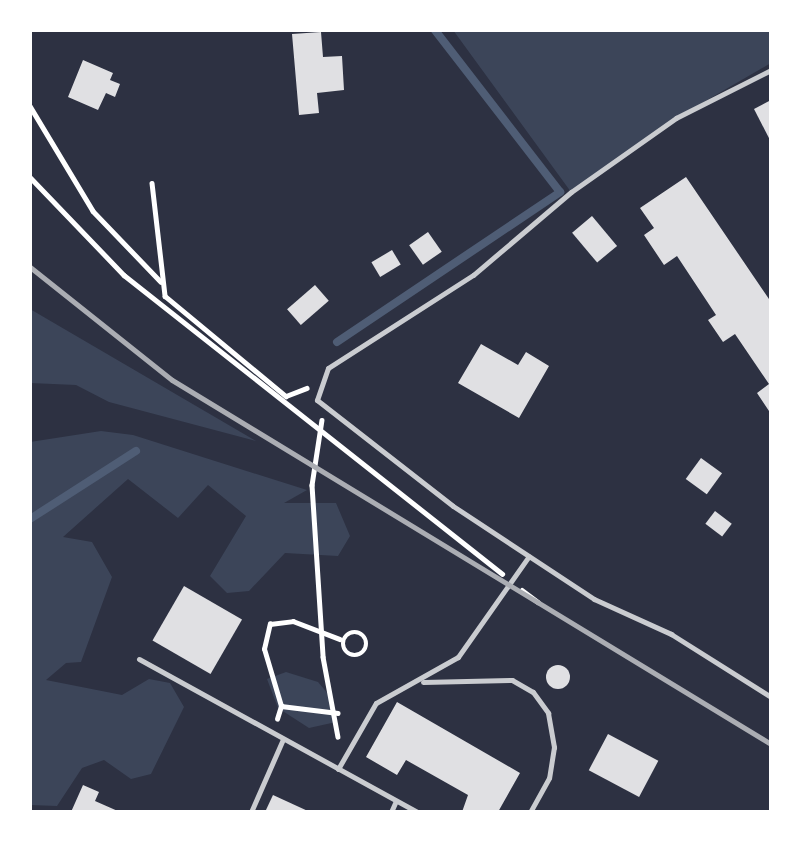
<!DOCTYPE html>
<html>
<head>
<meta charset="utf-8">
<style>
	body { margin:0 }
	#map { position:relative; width:801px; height:842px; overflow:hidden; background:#2d3142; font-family:"Alegreya Sans",sans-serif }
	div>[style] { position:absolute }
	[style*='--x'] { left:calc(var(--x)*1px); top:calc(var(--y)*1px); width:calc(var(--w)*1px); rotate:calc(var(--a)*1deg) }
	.green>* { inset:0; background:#3c4559 }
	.stream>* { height:8px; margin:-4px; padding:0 4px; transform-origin:4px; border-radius:4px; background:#4f5d75 }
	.building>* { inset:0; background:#e0e0e3; transform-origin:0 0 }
	.round { border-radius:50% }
	.path>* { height:4.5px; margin:-2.25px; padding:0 2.25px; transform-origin:2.25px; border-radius:2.25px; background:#fff }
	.path>.ring { margin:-2.25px; padding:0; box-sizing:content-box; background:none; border:4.5px solid #fff; border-radius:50% }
	.service>* { height:5px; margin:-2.5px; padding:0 2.5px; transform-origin:2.5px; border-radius:2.5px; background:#caccd0 }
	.rail>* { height:5px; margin:-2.5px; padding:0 2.5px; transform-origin:2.5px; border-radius:2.5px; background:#abadb3 }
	span { translate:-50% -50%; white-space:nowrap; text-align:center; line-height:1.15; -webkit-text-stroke:5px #fff; paint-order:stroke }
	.frame { position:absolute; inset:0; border:32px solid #fff; pointer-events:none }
</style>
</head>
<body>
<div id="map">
	<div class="green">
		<div style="clip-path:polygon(453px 30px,771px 30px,771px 63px,676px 118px,571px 192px)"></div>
		<div style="clip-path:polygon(30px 309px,256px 441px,109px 402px,76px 385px,30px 383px)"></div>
		<div style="clip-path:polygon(101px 431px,133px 435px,307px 490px,284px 503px,336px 503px,350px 536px,338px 556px,285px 553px,249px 591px,227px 593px,210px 576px,246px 516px,208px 485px,178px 518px,128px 479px,63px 537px,92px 542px,112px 577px,81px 662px,66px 663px,46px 680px,122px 695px,149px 679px,170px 683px,184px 707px,151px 774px,131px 779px,104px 760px,82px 768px,57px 806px,30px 805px,30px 442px)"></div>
		<div style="clip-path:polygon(286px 672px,318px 682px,329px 695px,336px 722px,309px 728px,278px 708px,267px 679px)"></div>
	</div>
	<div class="stream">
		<div style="--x:337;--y:342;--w:269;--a:-33.9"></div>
		<div style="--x:560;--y:192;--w:205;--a:-127.7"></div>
		<div style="--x:30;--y:519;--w:126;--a:-32.7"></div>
	</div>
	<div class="building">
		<div style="clip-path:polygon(321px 32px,323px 57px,342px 56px,344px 90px,317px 93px,319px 113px,299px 115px,292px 34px)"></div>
		<div style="clip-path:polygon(83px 60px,113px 73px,110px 80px,120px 84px,115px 97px,106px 93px,98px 110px,68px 97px)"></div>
		<div style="clip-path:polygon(771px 100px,771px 142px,754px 109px)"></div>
		<div style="clip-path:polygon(686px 177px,771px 302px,771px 414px,757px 393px,769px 384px,735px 334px,723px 342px,708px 320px,716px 315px,677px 256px,664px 265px,644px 235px,654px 228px,640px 208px)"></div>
		<div style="left:592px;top:216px;width:39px;height:26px;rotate:50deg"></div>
		<div style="left:428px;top:232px;width:24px;height:23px;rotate:55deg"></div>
		<div style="left:392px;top:250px;width:17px;height:24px;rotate:59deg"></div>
		<div style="left:315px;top:285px;width:21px;height:37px;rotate:49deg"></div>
		<div style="clip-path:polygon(481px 344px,518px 365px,526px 352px,549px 366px,519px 418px,458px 383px)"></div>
		<div style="left:701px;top:458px;width:26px;height:26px;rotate:36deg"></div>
		<div style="left:715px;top:511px;width:21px;height:16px;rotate:37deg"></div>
		<div style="left:184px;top:586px;width:67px;height:63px;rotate:30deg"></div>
		<div class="round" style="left:546px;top:665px;width:24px;height:24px"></div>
		<div style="clip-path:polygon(397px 702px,520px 773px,498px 812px,462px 812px,468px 795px,406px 760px,397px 775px,366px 757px)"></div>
		<div style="left:608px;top:734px;width:57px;height:41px;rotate:28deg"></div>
		<div style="clip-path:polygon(83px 785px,99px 792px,95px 801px,120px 812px,71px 812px)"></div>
		<div style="clip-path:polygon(273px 795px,310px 812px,265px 812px)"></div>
	</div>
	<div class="path">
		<div style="--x:30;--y:106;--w:122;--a:59"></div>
		<div style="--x:93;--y:211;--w:98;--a:46.2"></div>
		<div style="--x:30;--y:177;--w:136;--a:46.2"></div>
		<div style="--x:124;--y:275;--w:482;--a:38.3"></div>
		<div style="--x:152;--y:183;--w:114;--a:83.4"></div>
		<div style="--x:165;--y:296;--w:157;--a:39.6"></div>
		<div style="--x:286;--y:396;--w:22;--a:-21"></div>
		<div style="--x:322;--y:420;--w:66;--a:98.7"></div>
		<div style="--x:312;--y:485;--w:172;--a:86.3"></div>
		<div style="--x:323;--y:657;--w:81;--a:79.4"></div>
		<div style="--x:522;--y:590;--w:20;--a:37"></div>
		<div class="ring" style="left:343px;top:632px;width:19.5px;height:19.5px"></div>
		<div style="--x:281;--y:706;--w:57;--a:7"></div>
		<div style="--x:277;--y:719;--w:14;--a:-73"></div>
		<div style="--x:281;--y:706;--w:59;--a:-106.6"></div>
		<div style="--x:264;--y:649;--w:26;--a:-77"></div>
		<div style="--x:270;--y:624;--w:23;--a:-7"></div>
		<div style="--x:293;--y:621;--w:50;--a:21"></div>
	</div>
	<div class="service">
		<div style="--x:771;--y:70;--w:106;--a:153.2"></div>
		<div style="--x:676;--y:118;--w:128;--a:144.8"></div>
		<div style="--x:571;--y:192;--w:128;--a:139.7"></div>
		<div style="--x:473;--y:275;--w:172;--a:147.3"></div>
		<div style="--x:328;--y:368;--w:34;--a:109"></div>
		<div style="--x:317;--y:400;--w:172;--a:37.9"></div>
		<div style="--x:453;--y:506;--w:169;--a:33.4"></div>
		<div style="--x:594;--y:599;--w:85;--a:24.4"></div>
		<div style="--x:671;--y:634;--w:118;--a:32.2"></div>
		<div style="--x:139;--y:659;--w:317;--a:28.8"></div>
		<div style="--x:423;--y:682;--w:89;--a:-1.3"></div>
		<div style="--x:512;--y:680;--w:24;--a:30"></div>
		<div style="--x:533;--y:692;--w:26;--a:54"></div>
		<div style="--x:548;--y:713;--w:35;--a:80"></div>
		<div style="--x:554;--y:747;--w:31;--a:99"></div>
		<div style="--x:549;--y:778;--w:39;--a:119"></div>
		<div style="--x:338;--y:769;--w:76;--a:-60.1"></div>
		<div style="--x:376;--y:703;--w:94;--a:-29.3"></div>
		<div style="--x:458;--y:657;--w:123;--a:-54.9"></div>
		<div style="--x:251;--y:812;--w:80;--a:-66.3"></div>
		<div style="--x:391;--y:812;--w:12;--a:-66"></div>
	</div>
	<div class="rail">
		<div style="--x:30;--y:267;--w:181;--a:38.5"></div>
		<div style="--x:172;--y:380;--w:701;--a:31.29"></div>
	</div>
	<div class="frame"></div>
</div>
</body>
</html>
